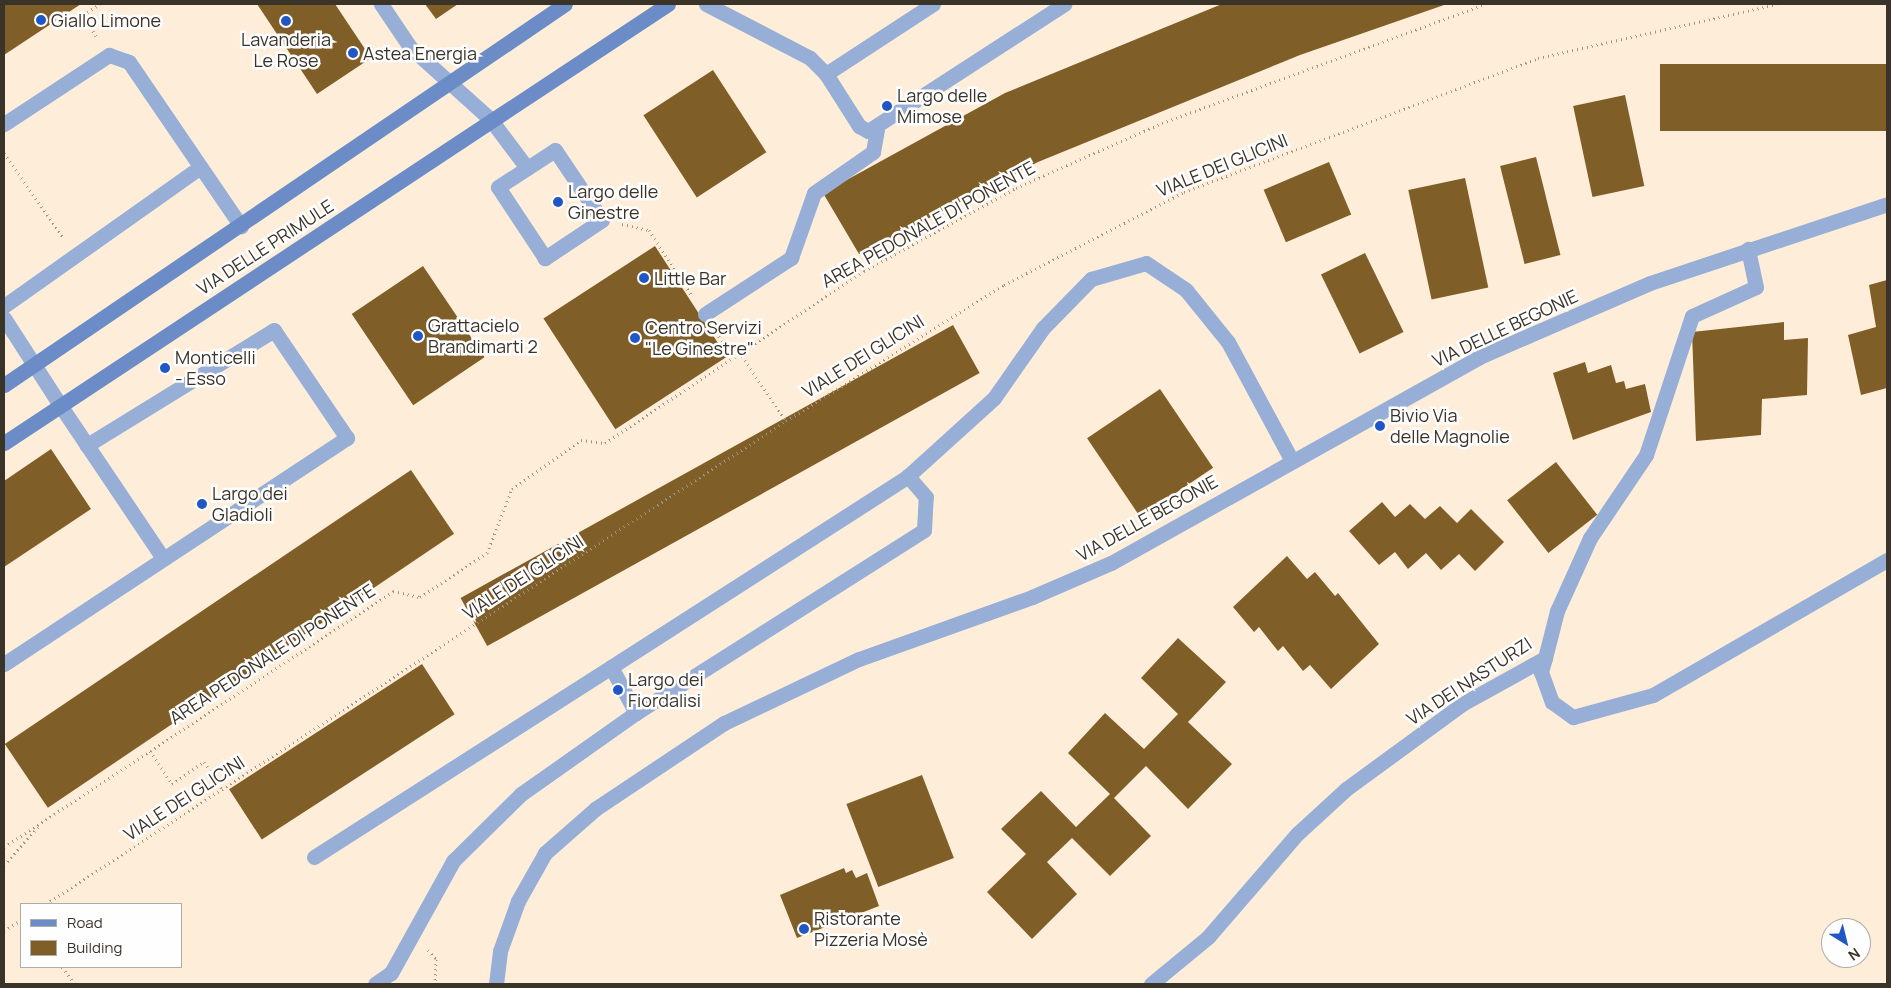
<!DOCTYPE html>
<html>
<head>
<meta charset="utf-8">
<style>
	body { margin:0 }
	#map { position:relative; width:1891px; height:988px; overflow:hidden; background:#feeed9; font-family:Manrope,sans-serif }
	div>[style] { position:absolute }
	[style*='--x'] { left:calc(var(--x)*1px); top:calc(var(--y)*1px); width:calc(var(--w)*1px); rotate:calc(var(--a)*1deg) }
	.building>* { inset:0; background:#805e28; transform-origin:0 0 }
	.path>* { height:3px; margin-top:-1.5px; transform-origin:0; background:repeating-linear-gradient(90deg,#a09584 0 1px,transparent 0 5px) }
	.lane>* { height:15px; margin:-7.5px; padding:0 7.5px; transform-origin:7.5px; border-radius:7.5px; background:#97aed6 }
	.street>* { height:15px; margin:-7.5px; padding:0 7.5px; transform-origin:7.5px; border-radius:7.5px; background:#97aed6 }
	.secondary>* { height:15px; margin:-7.5px; padding:0 7.5px; transform-origin:7.5px; border-radius:7.5px; background:#6b8cc7 }
	.dots>* { width:14px; height:14px; translate:-50% -50%; box-sizing:border-box; border:2px solid #fefefe; border-radius:50% }
	span { translate:-50% -50%; white-space:nowrap; text-align:center; line-height:1.15; -webkit-text-stroke:5px #fefefe; paint-order:stroke }
	.poi-label { font-size:18px; color:#3a3328 }
	.left { translate:0 -50%; text-align:left }
	.street-label { font-size:18px; color:#3a3328 }
	.frame { position:absolute; inset:0; border:5px solid #3a3328; pointer-events:none }
	.legend { position:absolute; left:20px; top:903px; width:162px; height:65px; box-sizing:border-box; background:#fefefe; border:1px solid #b0ada8; margin:0; padding:6px 9px; list-style:none; font-size:15px; color:#3a3328 }
	.legend li { display:flex; align-items:center; gap:10px; height:25px }
	.legend b { width:25px; border:1px solid #b0ada8 }
	.north { position:absolute; left:1821px; top:918px; width:50px; height:50px; box-sizing:border-box; background:#fefefe; border:1px solid #b0ada8; border-radius:50%; rotate:144deg; font-size:14px; font-weight:700; line-height:20px; text-align:center; color:#3a3328 }
	.north::after { content:''; display:block; margin:auto; width:18px; height:22px; background:#2157c4; clip-path:polygon(50% 0,100% 100%,50% 72%,0 100%) }
</style>
</head>
<body>
<div id="map">
	<div class="building">
		<div style="clip-path:polygon(4px 4px,81px 4px,4px 55px)"></div>
		<div style="clip-path:polygon(257px 4px,335px 4px,371px 58px,317px 94px)"></div>
		<div style="clip-path:polygon(425px 4px,458px 4px,436px 19px)"></div>
		<div style="clip-path:polygon(1222px 4px,1447px 4px,1300px 55px,1038px 162px,859px 254px,823px 193px,1005px 93px)"></div>
		<div style="left:1887px;top:64px;width:67px;height:227px;rotate:90deg"></div>
		<div style="left:713px;top:70px;width:98px;height:83px;rotate:57deg"></div>
		<div style="left:1625px;top:95px;width:93px;height:53px;rotate:78deg"></div>
		<div style="left:1536px;top:157px;width:101px;height:37px;rotate:76deg"></div>
		<div style="left:1329px;top:162px;width:57px;height:71px;rotate:67deg"></div>
		<div style="left:1465px;top:178px;width:112px;height:58px;rotate:78deg"></div>
		<div style="left:655px;top:246px;width:132px;height:133px;rotate:57deg"></div>
		<div style="left:1365px;top:253px;width:88px;height:49px;rotate:64deg"></div>
		<div style="left:423px;top:266px;width:110px;height:86px;rotate:56deg"></div>
		<div style="clip-path:polygon(1887px 280px,1887px 388px,1861px 395px,1848px 335px,1876px 327px,1869px 285px)"></div>
		<div style="clip-path:polygon(1784px 322px,1784px 340px,1808px 338px,1807px 395px,1762px 399px,1761px 435px,1696px 441px,1692px 332px)"></div>
		<div style="left:953px;top:325px;width:55px;height:563px;rotate:61deg"></div>
		<div style="clip-path:polygon(1585px 362px,1588px 373px,1611px 365px,1616px 383px,1624px 381px,1626px 389px,1645px 384px,1651px 412px,1573px 440px,1553px 373px)"></div>
		<div style="left:1160px;top:389px;width:95px;height:88px;rotate:56deg"></div>
		<div style="clip-path:polygon(51px 449px,91px 509px,4px 567px,4px 481px)"></div>
		<div style="left:1556px;top:462px;width:67px;height:62px;rotate:52deg"></div>
		<div style="left:411px;top:470px;width:77px;height:490px;rotate:56deg"></div>
		<div style="clip-path:polygon(1382px 502px,1395px 517px,1410px 504px,1425px 519px,1440px 506px,1457px 523px,1471px 509px,1504px 542px,1475px 571px,1459px 554px,1441px 570px,1426px 553px,1408px 569px,1395px 552px,1379px 565px,1349px 531px)"></div>
		<div style="clip-path:polygon(1287px 556px,1307px 579px,1315px 572px,1335px 596px,1338px 593px,1379px 644px,1331px 689px,1310px 665px,1303px 671px,1283px 646px,1278px 651px,1259px 627px,1254px 632px,1233px 607px)"></div>
		<div style="clip-path:polygon(1178px 638px,1226px 682px,1188px 722px,1232px 764px,1188px 809px,1146px 766px,1114px 798px,1151px 836px,1110px 876px,1072px 838px,1047px 862px,1077px 894px,1032px 939px,987px 892px,1026px 854px,1001px 829px,1041px 791px,1076px 827px,1110px 794px,1068px 753px,1105px 713px,1144px 749px,1178px 714px,1141px 678px)"></div>
		<div style="left:422px;top:664px;width:60px;height:230px;rotate:57deg"></div>
		<div style="left:922px;top:775px;width:89px;height:81px;rotate:69deg"></div>
		<div style="clip-path:polygon(844px 868px,846px 873px,852px 870px,856px 878px,867px 873px,879px 906px,797px 938px,780px 895px)"></div>
	</div>
	<div class="path">
		<div style="--x:96;--y:36;--w:25;--a:-122"></div>
		<div style="--x:83;--y:15;--w:20;--a:-33"></div>
		<div style="--x:4;--y:153;--w:103;--a:54.9"></div>
		<div style="--x:622;--y:224;--w:28;--a:13"></div>
		<div style="--x:649;--y:230;--w:79;--a:56.9"></div>
		<div style="--x:716;--y:332;--w:30;--a:57"></div>
		<div style="--x:739;--y:352;--w:83;--a:55.7"></div>
		<div style="--x:150;--y:751;--w:40;--a:56"></div>
		<div style="--x:172;--y:784;--w:39;--a:-35"></div>
		<div style="--x:204;--y:762;--w:34;--a:56"></div>
		<div style="--x:4;--y:847;--w:466;--a:-33.3"></div>
		<div style="--x:393;--y:591;--w:28;--a:13"></div>
		<div style="--x:420;--y:597;--w:80;--a:-33.3"></div>
		<div style="--x:487;--y:553;--w:69;--a:-68.7"></div>
		<div style="--x:512;--y:489;--w:85;--a:-35.4"></div>
		<div style="--x:581;--y:440;--w:24;--a:7"></div>
		<div style="--x:605;--y:443;--w:311;--a:-33.6"></div>
		<div style="--x:864;--y:271;--w:173;--a:-28.6"></div>
		<div style="--x:1016;--y:188;--w:160;--a:-24"></div>
		<div style="--x:1162;--y:123;--w:345;--a:-20.2"></div>
		<div style="--x:4;--y:865;--w:54;--a:-48"></div>
		<div style="--x:46;--y:904;--w:884;--a:-33.13"></div>
		<div style="--x:786;--y:421;--w:257;--a:-32"></div>
		<div style="--x:1004;--y:285;--w:203;--a:-27.3"></div>
		<div style="--x:1184;--y:192;--w:379;--a:-20.7"></div>
		<div style="--x:1538;--y:58;--w:245;--a:-12.7"></div>
		<div style="--x:4;--y:931;--w:20;--a:-33"></div>
		<div style="--x:428;--y:950;--w:12;--a:48"></div>
		<div style="--x:436;--y:959;--w:25;--a:92"></div>
		<div style="--x:62;--y:967;--w:21;--a:53"></div>
	</div>
	<div class="lane">
		<div style="--x:705;--y:314;--w:103;--a:-33.1"></div>
		<div style="--x:791;--y:258;--w:69;--a:-70.5"></div>
		<div style="--x:814;--y:193;--w:72;--a:-34.8"></div>
		<div style="--x:873;--y:152;--w:23;--a:-80"></div>
		<div style="--x:60;--y:405;--w:183;--a:56.1"></div>
		<div style="--x:1545;--y:658;--w:15;--a:106"></div>
		<div style="--x:1541;--y:672;--w:32;--a:70"></div>
		<div style="--x:1552;--y:702;--w:26;--a:36"></div>
		<div style="--x:1573;--y:717;--w:83;--a:-15.4"></div>
		<div style="--x:1653;--y:695;--w:270;--a:-30"></div>
		<div style="--x:4;--y:664;--w:411;--a:-33.4"></div>
		<div style="--x:347;--y:438;--w:130;--a:-124.1"></div>
		<div style="--x:274;--y:330;--w:220;--a:148.4"></div>
		<div style="--x:636;--y:713;--w:341;--a:-32.4"></div>
		<div style="--x:924;--y:530;--w:33;--a:-87"></div>
		<div style="--x:926;--y:497;--w:28;--a:-131"></div>
		<div style="--x:314;--y:857;--w:353;--a:-32.6"></div>
	</div>
	<div class="street">
		<div style="--x:381;--y:4;--w:52;--a:56"></div>
		<div style="--x:410;--y:47;--w:109;--a:42"></div>
		<div style="--x:491;--y:120;--w:60;--a:53.1"></div>
		<div style="--x:706;--y:4;--w:117;--a:27.4"></div>
		<div style="--x:810;--y:58;--w:23;--a:45"></div>
		<div style="--x:933;--y:4;--w:128;--a:146.8"></div>
		<div style="--x:826;--y:74;--w:62;--a:57.6"></div>
		<div style="--x:859;--y:126;--w:10;--a:29"></div>
		<div style="--x:868;--y:131;--w:234;--a:-32.9"></div>
		<div style="--x:4;--y:124;--w:126;--a:-33.3"></div>
		<div style="--x:109;--y:55;--w:21;--a:19"></div>
		<div style="--x:129;--y:62;--w:199;--a:55.7"></div>
		<div style="--x:555;--y:150;--w:84;--a:56.1"></div>
		<div style="--x:602;--y:220;--w:69;--a:146.3"></div>
		<div style="--x:545;--y:258;--w:85;--a:-123.5"></div>
		<div style="--x:498;--y:187;--w:68;--a:-33"></div>
		<div style="--x:4;--y:306;--w:240;--a:-35.3"></div>
		<div style="--x:4;--y:318;--w:103;--a:57.2"></div>
		<div style="--x:375;--y:984;--w:19;--a:-35"></div>
		<div style="--x:391;--y:973;--w:128;--a:-61"></div>
		<div style="--x:453;--y:861;--w:95;--a:-44.6"></div>
		<div style="--x:521;--y:794;--w:141;--a:-35.2"></div>
		<div style="--x:636;--y:713;--w:52;--a:-118.5"></div>
		<div style="--x:611;--y:667;--w:353;--a:-32.7"></div>
		<div style="--x:908;--y:476;--w:116;--a:-42.2"></div>
		<div style="--x:994;--y:398;--w:85;--a:-55"></div>
		<div style="--x:1043;--y:328;--w:69;--a:-45.6"></div>
		<div style="--x:1091;--y:279;--w:57;--a:-16.2"></div>
		<div style="--x:1146;--y:263;--w:48;--a:34"></div>
		<div style="--x:1186;--y:290;--w:67;--a:51.1"></div>
		<div style="--x:1228;--y:342;--w:133;--a:61.7"></div>
		<div style="--x:496;--y:984;--w:33;--a:-83"></div>
		<div style="--x:500;--y:951;--w:53;--a:-70.2"></div>
		<div style="--x:518;--y:901;--w:55;--a:-60.6"></div>
		<div style="--x:545;--y:853;--w:67;--a:-41.3"></div>
		<div style="--x:595;--y:809;--w:155;--a:-33.7"></div>
		<div style="--x:724;--y:723;--w:149;--a:-25.4"></div>
		<div style="--x:859;--y:659;--w:184;--a:-19.7"></div>
		<div style="--x:1032;--y:597;--w:86;--a:-23.3"></div>
		<div style="--x:1111;--y:563;--w:422;--a:-29.2"></div>
		<div style="--x:1479;--y:357;--w:186;--a:-23.4"></div>
		<div style="--x:1650;--y:283;--w:250;--a:-18.4"></div>
		<div style="--x:1151;--y:984;--w:74;--a:-39.5"></div>
		<div style="--x:1208;--y:937;--w:136;--a:-49.2"></div>
		<div style="--x:1297;--y:834;--w:67;--a:-42.6"></div>
		<div style="--x:1346;--y:789;--w:144;--a:-36.2"></div>
		<div style="--x:1462;--y:704;--w:95;--a:-29"></div>
		<div style="--x:1545;--y:658;--w:49;--a:-75.7"></div>
		<div style="--x:1557;--y:611;--w:80;--a:-65.7"></div>
		<div style="--x:1590;--y:538;--w:100;--a:-56"></div>
		<div style="--x:1646;--y:455;--w:146;--a:-71.7"></div>
		<div style="--x:1692;--y:316;--w:70;--a:-24.4"></div>
		<div style="--x:1756;--y:287;--w:39;--a:-102"></div>
	</div>
	<div class="secondary">
		<div style="--x:4;--y:385;--w:678;--a:-34.18"></div>
		<div style="--x:4;--y:443;--w:796;--a:-33.47"></div>
	</div>
	<div class="dots">
		<div style="left:41px;top:20px;background:#2157c4"></div>
		<div style="left:286px;top:21px;background:#2157c4"></div>
		<div style="left:353px;top:53px;background:#2157c4"></div>
		<div style="left:887px;top:106px;background:#2157c4"></div>
		<div style="left:558px;top:202px;background:#2157c4"></div>
		<div style="left:644px;top:278px;background:#2157c4"></div>
		<div style="left:418px;top:336px;background:#2157c4"></div>
		<div style="left:635px;top:338px;background:#2157c4"></div>
		<div style="left:165px;top:368px;background:#2157c4"></div>
		<div style="left:1380px;top:426px;background:#2157c4"></div>
		<div style="left:202px;top:504px;background:#2157c4"></div>
		<div style="left:618px;top:690px;background:#2157c4"></div>
		<div style="left:804px;top:929px;background:#2157c4"></div>
	</div>
	<div class="poi-label">
		<span class="left" style="left:51px;top:20px">Giallo Limone</span>
		<span style="left:286px;top:50px">Lavanderia<br>Le Rose</span>
		<span class="left" style="left:363px;top:53px">Astea Energia</span>
		<span class="left" style="left:897px;top:106px">Largo delle<br>Mimose</span>
		<span class="left" style="left:568px;top:202px">Largo delle<br>Ginestre</span>
		<span class="left" style="left:654px;top:278px">Little Bar</span>
		<span class="left" style="left:428px;top:336px">Grattacielo<br>Brandimarti 2</span>
		<span class="left" style="left:645px;top:338px">Centro Servizi<br>"Le Ginestre"</span>
		<span class="left" style="left:175px;top:368px">Monticelli<br>- Esso</span>
		<span class="left" style="left:1390px;top:426px">Bivio Via<br>delle Magnolie</span>
		<span class="left" style="left:212px;top:504px">Largo dei<br>Gladioli</span>
		<span class="left" style="left:628px;top:690px">Largo dei<br>Fiordalisi</span>
		<span class="left" style="left:814px;top:929px">Ristorante<br>Pizzeria Mosè</span>
	</div>
	<div class="street-label">
		<span style="left:1222px;top:165px;rotate:-22deg">VIALE DEI GLICINI</span>
		<span style="left:928px;top:224px;rotate:-29deg">AREA PEDONALE DI PONENTE</span>
		<span style="left:265px;top:247px;rotate:-33deg">VIA DELLE PRIMULE</span>
		<span style="left:1505px;top:328px;rotate:-25deg">VIA DELLE BEGONIE</span>
		<span style="left:863px;top:356px;rotate:-32deg">VIALE DEI GLICINI</span>
		<span style="left:1147px;top:518px;rotate:-29deg">VIA DELLE BEGONIE</span>
		<span style="left:523px;top:577px;rotate:-33deg">VIALE DEI GLICINI</span>
		<span style="left:272px;top:654px;rotate:-33deg">AREA PEDONALE DI PONENTE</span>
		<span style="left:1469px;top:681px;rotate:-33deg">VIA DEI NASTURZI</span>
		<span style="left:184px;top:798px;rotate:-33deg">VIALE DEI GLICINI</span>
	</div>
	<div class="frame"></div>
	<ul class="legend">
	<li><b style="height:6px;background:#6b8cc7"></b>Road</li>
	<li><b style="height:14px;background:#805e28"></b>Building</li>
	</ul>
	<div class="north">N</div>
</div>
</body>
</html>
